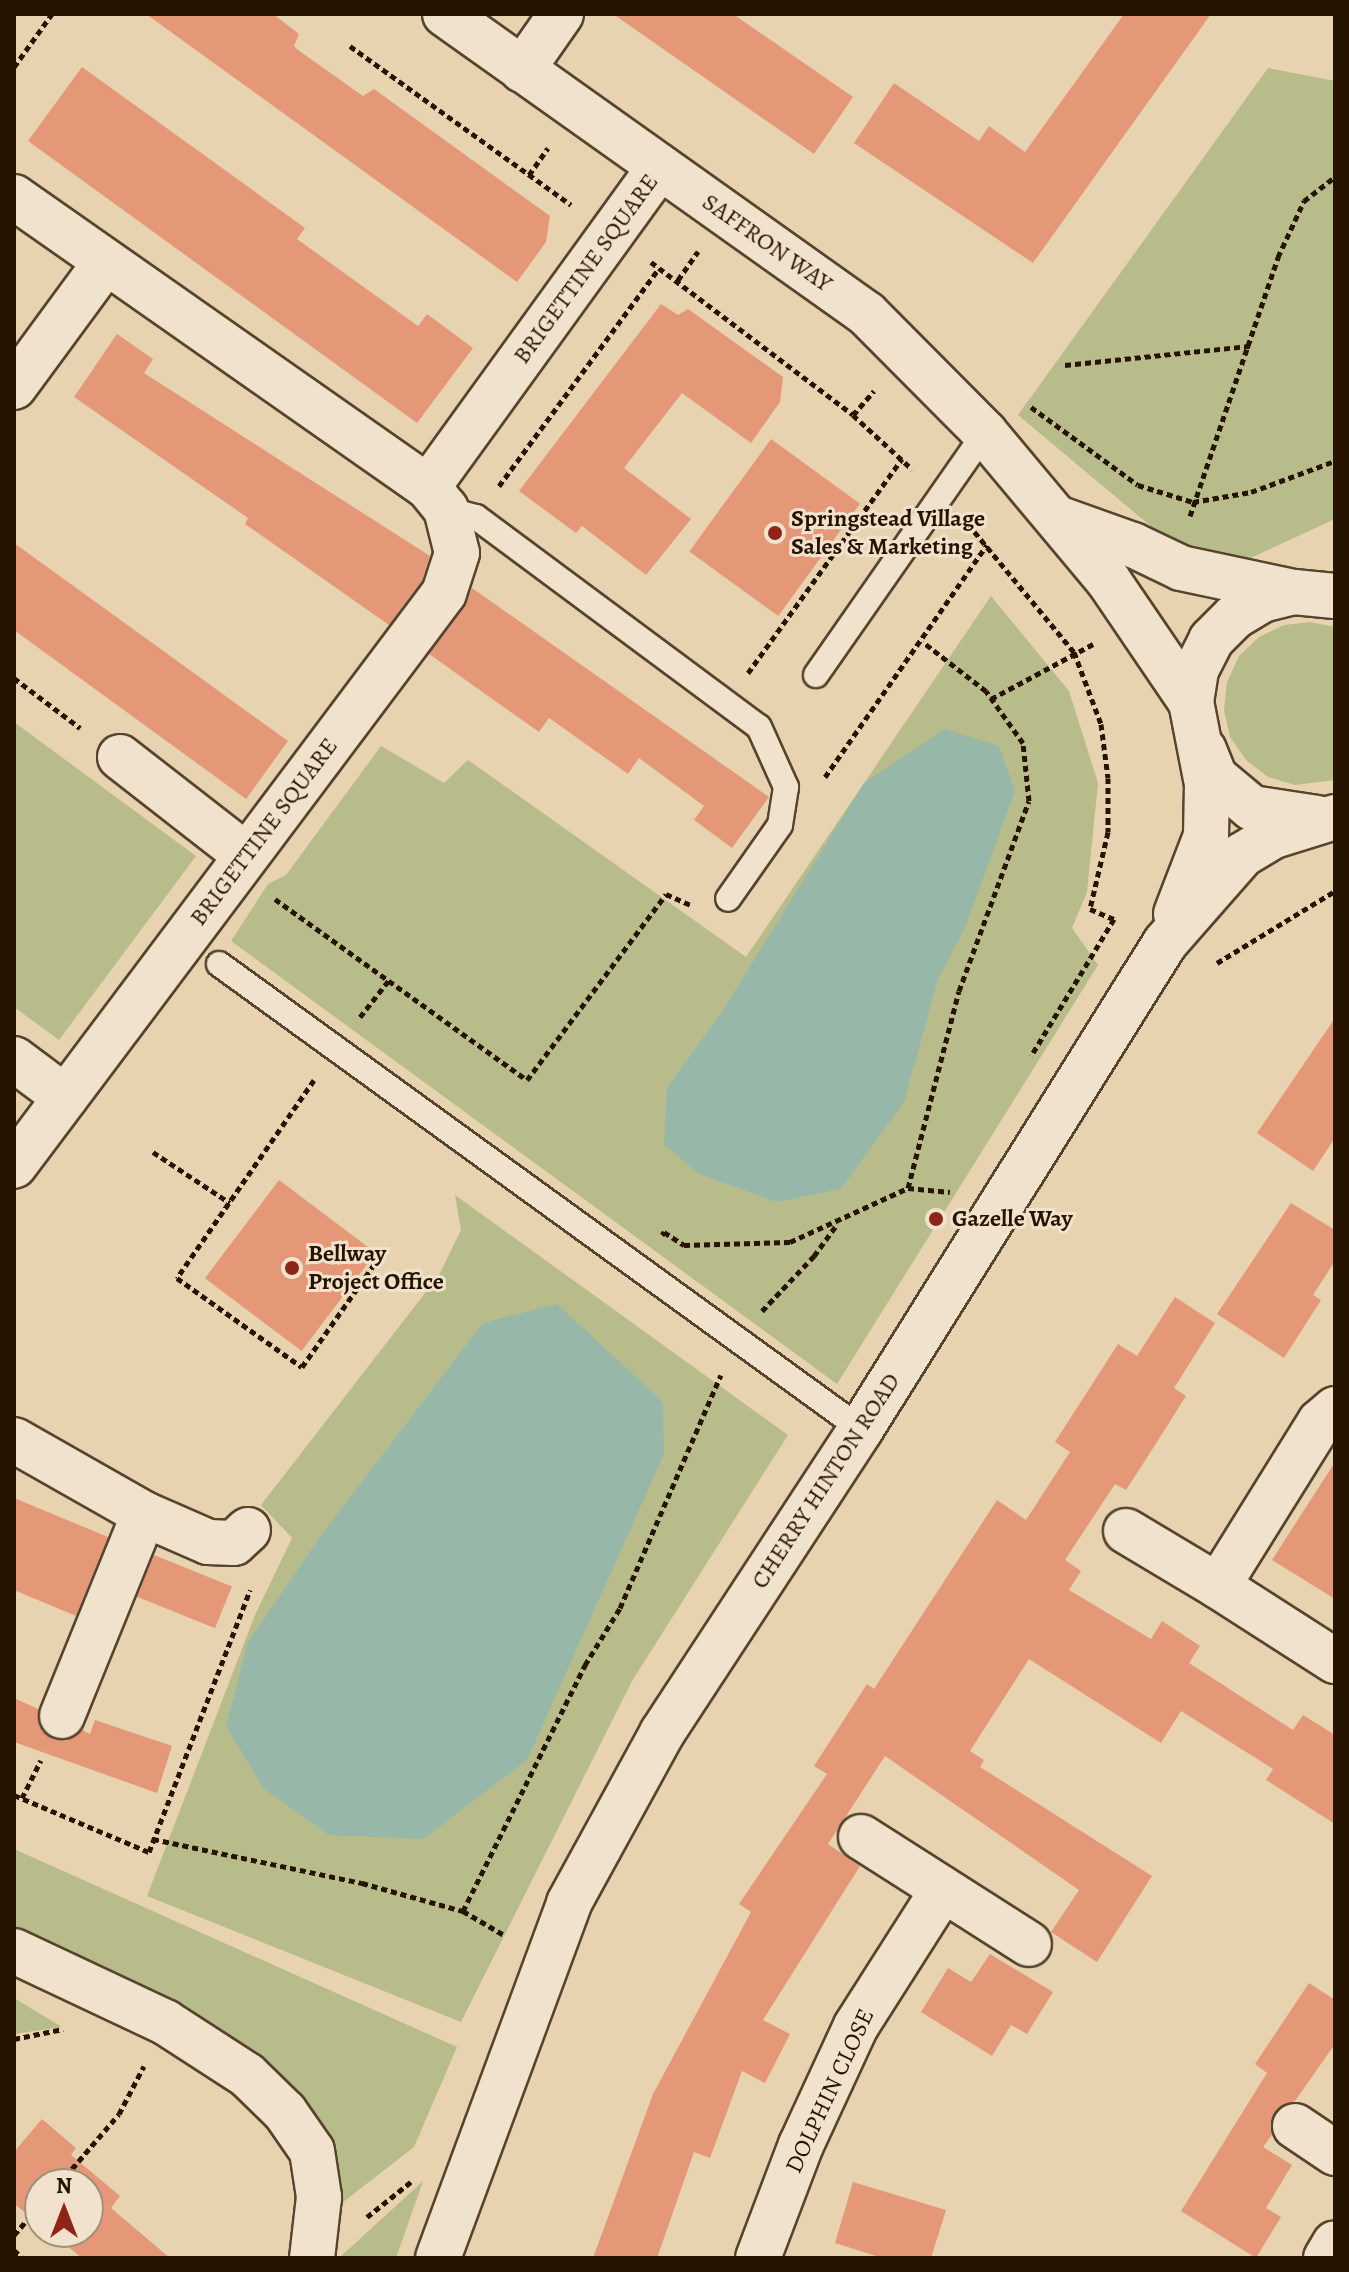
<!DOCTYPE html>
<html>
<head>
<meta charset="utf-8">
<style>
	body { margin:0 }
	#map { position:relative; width:1349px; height:2272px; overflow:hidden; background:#e8d3b0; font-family:Alegreya,serif }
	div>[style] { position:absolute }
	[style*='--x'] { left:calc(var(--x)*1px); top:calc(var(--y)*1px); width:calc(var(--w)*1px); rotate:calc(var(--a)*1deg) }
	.green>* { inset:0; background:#b7bc8a }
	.water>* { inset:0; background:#97b8a9 }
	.building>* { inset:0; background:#e49877; transform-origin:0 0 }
	.path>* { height:5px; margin-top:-2.5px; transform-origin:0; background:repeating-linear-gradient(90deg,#271400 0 6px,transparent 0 10px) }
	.roads { filter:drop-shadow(2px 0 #57442c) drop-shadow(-2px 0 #57442c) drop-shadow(0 2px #57442c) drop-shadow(0 -2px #57442c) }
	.lane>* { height:24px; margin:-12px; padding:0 12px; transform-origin:12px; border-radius:12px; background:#f0e2cc }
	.street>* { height:44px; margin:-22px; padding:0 22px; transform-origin:22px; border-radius:22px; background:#f0e2cc }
	.secondary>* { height:44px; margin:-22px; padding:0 22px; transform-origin:22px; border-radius:22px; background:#f0e2cc }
	.dots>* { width:22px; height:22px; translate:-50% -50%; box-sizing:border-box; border:4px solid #f0e2cc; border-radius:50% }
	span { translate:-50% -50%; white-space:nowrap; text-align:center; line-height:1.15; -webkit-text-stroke:6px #f0e2cc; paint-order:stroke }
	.street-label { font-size:24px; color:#271400 }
	.poi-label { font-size:24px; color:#271400; font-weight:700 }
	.left { translate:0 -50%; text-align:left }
	.frame { position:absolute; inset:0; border:16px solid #271400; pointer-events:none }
	.north { position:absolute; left:24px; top:2168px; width:80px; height:80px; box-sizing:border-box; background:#f0e2cc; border:2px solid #a0907a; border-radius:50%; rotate:0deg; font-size:22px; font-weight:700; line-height:32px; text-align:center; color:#271400 }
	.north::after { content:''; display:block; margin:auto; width:28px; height:36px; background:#8f2418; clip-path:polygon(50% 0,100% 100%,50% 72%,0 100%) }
</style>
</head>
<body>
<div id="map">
	<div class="green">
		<div style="clip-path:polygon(1268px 68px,1335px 81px,1335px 519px,1244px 561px,1165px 538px,1018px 415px)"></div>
		<div style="clip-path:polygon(991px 596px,1069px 691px,1098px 783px,1087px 892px,1072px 928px,1098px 965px,837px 1384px,231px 941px,268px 884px,286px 875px,381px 746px,444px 783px,468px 760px,746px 957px)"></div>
		<div style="clip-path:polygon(1310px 622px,1335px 627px,1335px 780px,1295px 785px,1268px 777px,1246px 760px,1230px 737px,1224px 710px,1227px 682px,1239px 656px,1259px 637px,1284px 625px)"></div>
		<div style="clip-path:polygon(14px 722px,196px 856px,59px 1040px,14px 1007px)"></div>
		<div style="clip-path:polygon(455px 1195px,788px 1435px,632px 1681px,461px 2022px,147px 1896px,255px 1615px,292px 1538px,261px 1505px,439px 1275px,461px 1230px)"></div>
		<div style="clip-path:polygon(14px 1849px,457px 2047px,414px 2147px,338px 2206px,326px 2135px,266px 2061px,174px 2006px,14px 1926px)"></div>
		<div style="clip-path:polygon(14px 1998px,62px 2027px,14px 2034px)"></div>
		<div style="clip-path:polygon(423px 2181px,396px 2258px,339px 2258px)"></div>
	</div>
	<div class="water">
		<div style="clip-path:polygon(945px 729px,999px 746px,1015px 791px,965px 928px,938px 979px,904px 1102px,841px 1189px,777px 1202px,699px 1174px,664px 1144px,667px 1088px,723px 1010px,864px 783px)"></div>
		<div style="clip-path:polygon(557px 1304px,663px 1402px,664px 1454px,527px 1760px,423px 1839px,329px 1835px,264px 1789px,226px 1726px,248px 1642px,322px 1534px,483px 1323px)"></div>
	</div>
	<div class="building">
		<div style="clip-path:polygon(146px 14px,273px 14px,299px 34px,294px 46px,298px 50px,363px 96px,374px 89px,550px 216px,546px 242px,517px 282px)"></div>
		<div style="clip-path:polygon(613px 14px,733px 14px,853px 97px,814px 154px)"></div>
		<div style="clip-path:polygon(1124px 14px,1211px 14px,1033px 263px,854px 143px,894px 83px,979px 141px,989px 126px,1025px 152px)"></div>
		<div style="clip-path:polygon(82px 67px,305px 228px,297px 239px,418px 326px,427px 314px,473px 348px,417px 423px,28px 141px)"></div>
		<div style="clip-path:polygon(661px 304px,678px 315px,688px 309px,783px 377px,780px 402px,751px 443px,682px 393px,624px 468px,691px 519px,646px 575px,582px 526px,576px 533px,519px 491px)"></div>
		<div style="clip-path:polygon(117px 334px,153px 359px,144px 373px,430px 556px,422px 581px,389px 625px,245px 524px,248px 518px,74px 397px)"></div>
		<div style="left:771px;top:439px;width:110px;height:139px;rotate:36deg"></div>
		<div style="clip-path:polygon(14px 543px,288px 741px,246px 799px,14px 630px)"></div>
		<div style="clip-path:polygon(472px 588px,769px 797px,732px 848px,694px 820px,704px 806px,639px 758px,628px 774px,549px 718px,539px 732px,429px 654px,464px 608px)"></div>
		<div style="clip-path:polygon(1335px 1018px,1335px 1138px,1313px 1171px,1257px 1133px)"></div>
		<div style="left:279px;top:1180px;width:121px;height:123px;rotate:37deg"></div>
		<div style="clip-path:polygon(1291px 1203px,1335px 1230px,1335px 1261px,1313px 1295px,1321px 1300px,1284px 1358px,1217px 1314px)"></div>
		<div style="clip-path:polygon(1175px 1297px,1215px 1323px,1174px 1388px,1186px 1396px,1157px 1442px,1126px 1490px,1115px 1484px,1065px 1560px,1081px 1571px,1069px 1590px,1151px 1639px,1162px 1621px,1200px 1646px,1189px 1663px,1293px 1730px,1303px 1715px,1335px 1735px,1335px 1824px,1266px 1780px,1273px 1769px,1181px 1711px,1161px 1743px,1029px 1659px,970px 1751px,984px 1760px,980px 1767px,1152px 1876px,1097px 1962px,1051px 1932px,1079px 1890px,885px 1756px,828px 1844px,860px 1866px,763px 2020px,790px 2034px,765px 2083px,742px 2071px,710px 2158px,694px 2152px,657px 2258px,593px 2258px,653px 2094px,751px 1912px,739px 1904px,827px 1774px,814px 1766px,867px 1684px,874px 1689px,997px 1500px,1026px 1520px,1070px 1452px,1055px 1442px,1118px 1344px,1137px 1356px)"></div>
		<div style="clip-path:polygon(1335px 1462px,1335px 1599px,1272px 1560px)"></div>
		<div style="clip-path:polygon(14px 1498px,108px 1537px,76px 1616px,14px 1590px)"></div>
		<div style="left:154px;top:1555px;width:84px;height:45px;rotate:22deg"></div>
		<div style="clip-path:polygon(14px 1698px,38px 1709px,42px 1731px,53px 1739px,66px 1741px,82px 1730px,90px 1734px,95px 1720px,172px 1746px,157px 1793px,14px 1742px)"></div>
		<div style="clip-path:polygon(990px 1954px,1053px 1992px,1027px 2034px,1011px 2025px,992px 2056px,921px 2012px,948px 1968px,971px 1982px)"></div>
		<div style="clip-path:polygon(1309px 1983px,1335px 2000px,1335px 2044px,1295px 2101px,1274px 2113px,1272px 2135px,1263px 2147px,1292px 2165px,1266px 2208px,1281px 2217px,1256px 2258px,1181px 2211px,1267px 2073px,1255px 2064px)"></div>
		<div style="clip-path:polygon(42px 2119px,76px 2148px,71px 2155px,120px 2196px,111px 2208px,170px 2258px,82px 2258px,50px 2232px,88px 2232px,88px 2184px,40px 2184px,40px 2224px,14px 2204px,14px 2152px)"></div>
		<div style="clip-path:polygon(853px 2182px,946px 2210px,931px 2258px,882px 2258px,835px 2243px)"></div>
	</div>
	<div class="path">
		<div style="--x:350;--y:46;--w:272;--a:35.7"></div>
		<div style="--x:14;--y:67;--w:65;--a:-54.4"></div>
		<div style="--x:529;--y:175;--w:33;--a:-55"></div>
		<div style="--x:651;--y:262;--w:253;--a:37.1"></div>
		<div style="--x:853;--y:415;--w:80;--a:42.5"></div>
		<div style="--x:678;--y:280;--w:35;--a:-55"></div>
		<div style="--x:1065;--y:365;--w:186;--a:-5.9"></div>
		<div style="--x:1031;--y:407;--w:132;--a:36.1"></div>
		<div style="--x:1138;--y:485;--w:58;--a:17.2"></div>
		<div style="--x:1193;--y:502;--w:59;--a:-9.8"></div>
		<div style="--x:1251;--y:492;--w:90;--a:-20.3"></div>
		<div style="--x:853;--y:415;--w:32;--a:-49"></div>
		<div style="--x:499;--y:486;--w:270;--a:-53.7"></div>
		<div style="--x:1190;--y:516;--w:274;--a:-71.2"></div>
		<div style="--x:1278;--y:257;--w:62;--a:-65.1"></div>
		<div style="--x:1304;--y:201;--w:39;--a:-38"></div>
		<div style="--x:968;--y:524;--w:166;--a:50.4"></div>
		<div style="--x:1074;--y:652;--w:77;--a:69.4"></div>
		<div style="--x:1101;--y:724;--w:54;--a:82.6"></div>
		<div style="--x:1108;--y:778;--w:54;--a:90"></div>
		<div style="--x:1108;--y:832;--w:79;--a:103.2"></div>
		<div style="--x:1090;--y:909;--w:26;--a:23"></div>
		<div style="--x:1114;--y:919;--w:160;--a:121.2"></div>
		<div style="--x:748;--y:673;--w:264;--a:-54.3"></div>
		<div style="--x:14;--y:678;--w:83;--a:37.1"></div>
		<div style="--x:991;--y:699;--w:116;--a:-28.3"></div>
		<div style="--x:825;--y:777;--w:283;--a:-55.1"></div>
		<div style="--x:275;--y:899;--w:310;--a:35.7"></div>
		<div style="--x:527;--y:1080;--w:232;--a:-53.2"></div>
		<div style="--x:666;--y:894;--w:27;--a:24"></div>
		<div style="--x:1217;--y:963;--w:138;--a:-31.4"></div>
		<div style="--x:360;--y:1017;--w:47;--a:-51.9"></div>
		<div style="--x:314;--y:1080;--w:241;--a:124.7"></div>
		<div style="--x:177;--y:1278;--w:153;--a:35.5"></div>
		<div style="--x:302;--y:1367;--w:144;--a:-54.9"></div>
		<div style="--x:153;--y:1152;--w:92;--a:33.5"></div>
		<div style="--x:908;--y:1188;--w:203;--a:-75.5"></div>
		<div style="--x:959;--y:991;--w:202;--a:-69.8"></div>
		<div style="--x:1029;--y:801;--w:58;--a:-95.9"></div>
		<div style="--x:1023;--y:743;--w:64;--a:-125.4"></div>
		<div style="--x:986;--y:691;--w:80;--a:-142.1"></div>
		<div style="--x:662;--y:1235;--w:4;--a:-56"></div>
		<div style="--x:664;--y:1232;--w:24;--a:33"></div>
		<div style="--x:684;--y:1245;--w:106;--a:-1.6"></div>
		<div style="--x:790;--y:1242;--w:130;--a:-24.6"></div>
		<div style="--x:908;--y:1188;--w:42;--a:5.4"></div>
		<div style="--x:762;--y:1311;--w:76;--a:-46.6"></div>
		<div style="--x:814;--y:1256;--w:39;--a:-54"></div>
		<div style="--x:14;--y:1795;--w:147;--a:22.9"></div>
		<div style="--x:149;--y:1852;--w:281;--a:-68.9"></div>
		<div style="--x:22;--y:1798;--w:42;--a:-63.4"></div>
		<div style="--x:153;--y:1839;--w:214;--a:11.9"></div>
		<div style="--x:362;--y:1883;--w:105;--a:15.5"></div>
		<div style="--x:463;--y:1911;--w:275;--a:-63.6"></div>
		<div style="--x:585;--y:1665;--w:67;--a:-58.4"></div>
		<div style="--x:620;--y:1608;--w:254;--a:-66.6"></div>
		<div style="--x:463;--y:1911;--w:48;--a:30.3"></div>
		<div style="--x:14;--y:2039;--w:50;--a:-11.5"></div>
		<div style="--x:59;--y:2184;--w:92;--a:-49.4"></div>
		<div style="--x:119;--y:2114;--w:54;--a:-62.5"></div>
		<div style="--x:367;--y:2217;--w:58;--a:-38.7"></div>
		<div style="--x:14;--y:2235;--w:40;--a:-49"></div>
		<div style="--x:14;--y:2250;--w:12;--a:42"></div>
	</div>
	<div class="roads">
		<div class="lane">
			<div style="--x:446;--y:509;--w:31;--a:15"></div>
			<div style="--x:476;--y:517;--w:352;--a:36.6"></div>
			<div style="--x:759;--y:727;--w:66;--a:65.8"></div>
			<div style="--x:786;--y:787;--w:38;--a:99"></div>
			<div style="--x:780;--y:825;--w:90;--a:125.1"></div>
			<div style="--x:816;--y:675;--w:295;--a:-55.1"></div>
			<div style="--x:219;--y:964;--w:793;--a:35.92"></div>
		</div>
		<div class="street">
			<div style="--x:445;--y:14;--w:518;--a:35.41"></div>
			<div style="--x:867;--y:314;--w:168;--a:45.2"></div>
			<div style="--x:985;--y:433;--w:192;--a:50.1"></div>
			<div style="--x:1108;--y:580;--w:148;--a:55.8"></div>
			<div style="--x:522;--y:70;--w:68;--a:-55.1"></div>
			<div style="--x:14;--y:197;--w:505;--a:35.01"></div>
			<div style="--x:428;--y:487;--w:28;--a:51"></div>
			<div style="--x:446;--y:509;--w:45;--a:76"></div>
			<div style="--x:457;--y:553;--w:42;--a:108"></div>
			<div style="--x:444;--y:593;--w:716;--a:126.89"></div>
			<div style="--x:14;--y:387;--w:154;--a:-53.7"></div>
			<div style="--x:428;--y:487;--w:395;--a:-54.1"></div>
			<div style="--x:1057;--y:518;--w:81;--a:19.6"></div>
			<div style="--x:1133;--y:545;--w:53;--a:25.6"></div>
			<div style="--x:1181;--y:568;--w:116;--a:12"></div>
			<div style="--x:120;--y:757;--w:160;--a:37.9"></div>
			<div style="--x:14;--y:1059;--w:64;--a:36.7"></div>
			<div style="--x:1335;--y:1409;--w:20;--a:139"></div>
			<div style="--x:1320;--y:1422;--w:193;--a:121.9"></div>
			<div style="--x:1218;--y:1586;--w:139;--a:32.7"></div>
			<div style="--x:14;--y:1440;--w:150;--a:29.6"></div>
			<div style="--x:144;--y:1514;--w:70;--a:23.6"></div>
			<div style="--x:208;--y:1542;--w:26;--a:2"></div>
			<div style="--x:234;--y:1543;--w:19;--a:-43"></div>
			<div style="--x:1126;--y:1531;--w:107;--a:30.9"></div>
			<div style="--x:62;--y:1716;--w:218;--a:-67.9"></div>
			<div style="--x:861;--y:1837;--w:199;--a:32.5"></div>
			<div style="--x:14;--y:1951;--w:167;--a:25.2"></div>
			<div style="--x:165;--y:2022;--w:98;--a:32.9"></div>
			<div style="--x:247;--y:2075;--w:53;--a:44.2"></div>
			<div style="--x:285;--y:2112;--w:47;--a:55.3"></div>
			<div style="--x:312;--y:2151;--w:47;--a:81.3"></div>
			<div style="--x:319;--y:2197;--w:61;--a:96.5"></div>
			<div style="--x:1295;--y:2126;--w:48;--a:34"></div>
			<div style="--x:758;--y:2258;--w:121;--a:-69.2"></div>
			<div style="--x:801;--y:2145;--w:131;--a:-65.2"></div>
			<div style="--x:856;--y:2026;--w:160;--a:-57.5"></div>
			<div style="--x:1326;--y:2258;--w:17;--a:-59"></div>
		</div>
		<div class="secondary">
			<div style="--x:1204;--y:750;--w:29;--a:68"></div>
			<div style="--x:1215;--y:777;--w:48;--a:40"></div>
			<div style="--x:1252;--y:808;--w:66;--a:8.7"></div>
			<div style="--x:1176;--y:914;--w:84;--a:-69"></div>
			<div style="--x:1206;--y:836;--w:52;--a:-88.9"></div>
			<div style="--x:1207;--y:784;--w:84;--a:-101"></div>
			<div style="--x:1191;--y:702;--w:32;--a:-81"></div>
			<div style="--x:1196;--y:670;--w:34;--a:-63"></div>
			<div style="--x:1211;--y:640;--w:33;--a:-45"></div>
			<div style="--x:1234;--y:617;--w:33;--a:-31"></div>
			<div style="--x:1262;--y:600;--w:33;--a:-14"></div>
			<div style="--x:1294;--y:592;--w:41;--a:5.6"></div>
			<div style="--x:438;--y:2258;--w:378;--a:-69.7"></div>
			<div style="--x:569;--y:1903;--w:194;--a:-61.3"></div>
			<div style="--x:662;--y:1733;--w:363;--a:-56.8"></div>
			<div style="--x:861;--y:1429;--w:573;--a:-57.97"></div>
			<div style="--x:1165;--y:943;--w:117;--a:-48.8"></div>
			<div style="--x:1242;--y:855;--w:37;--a:-31"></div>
			<div style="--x:1274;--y:836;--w:64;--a:-17.3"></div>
		</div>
	</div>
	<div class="dots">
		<div style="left:775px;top:533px;background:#8f2418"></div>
		<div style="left:936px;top:1219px;background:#8f2418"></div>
		<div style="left:292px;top:1268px;background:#8f2418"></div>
	</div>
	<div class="street-label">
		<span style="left:767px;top:243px;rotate:35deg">SAFFRON WAY</span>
		<span style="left:586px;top:269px;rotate:-54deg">BRIGETTINE SQUARE</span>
		<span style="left:264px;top:832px;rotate:-53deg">BRIGETTINE SQUARE</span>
		<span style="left:826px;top:1481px;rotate:-57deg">CHERRY HINTON ROAD</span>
		<span style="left:830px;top:2091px;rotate:-65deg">DOLPHIN CLOSE</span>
	</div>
	<div class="poi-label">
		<span class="left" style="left:791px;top:533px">Springstead Village<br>Sales &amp; Marketing</span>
		<span class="left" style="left:952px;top:1219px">Gazelle Way</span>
		<span class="left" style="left:308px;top:1268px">Bellway<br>Project Office</span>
	</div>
	<div class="frame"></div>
	<div class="north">N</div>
</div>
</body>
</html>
